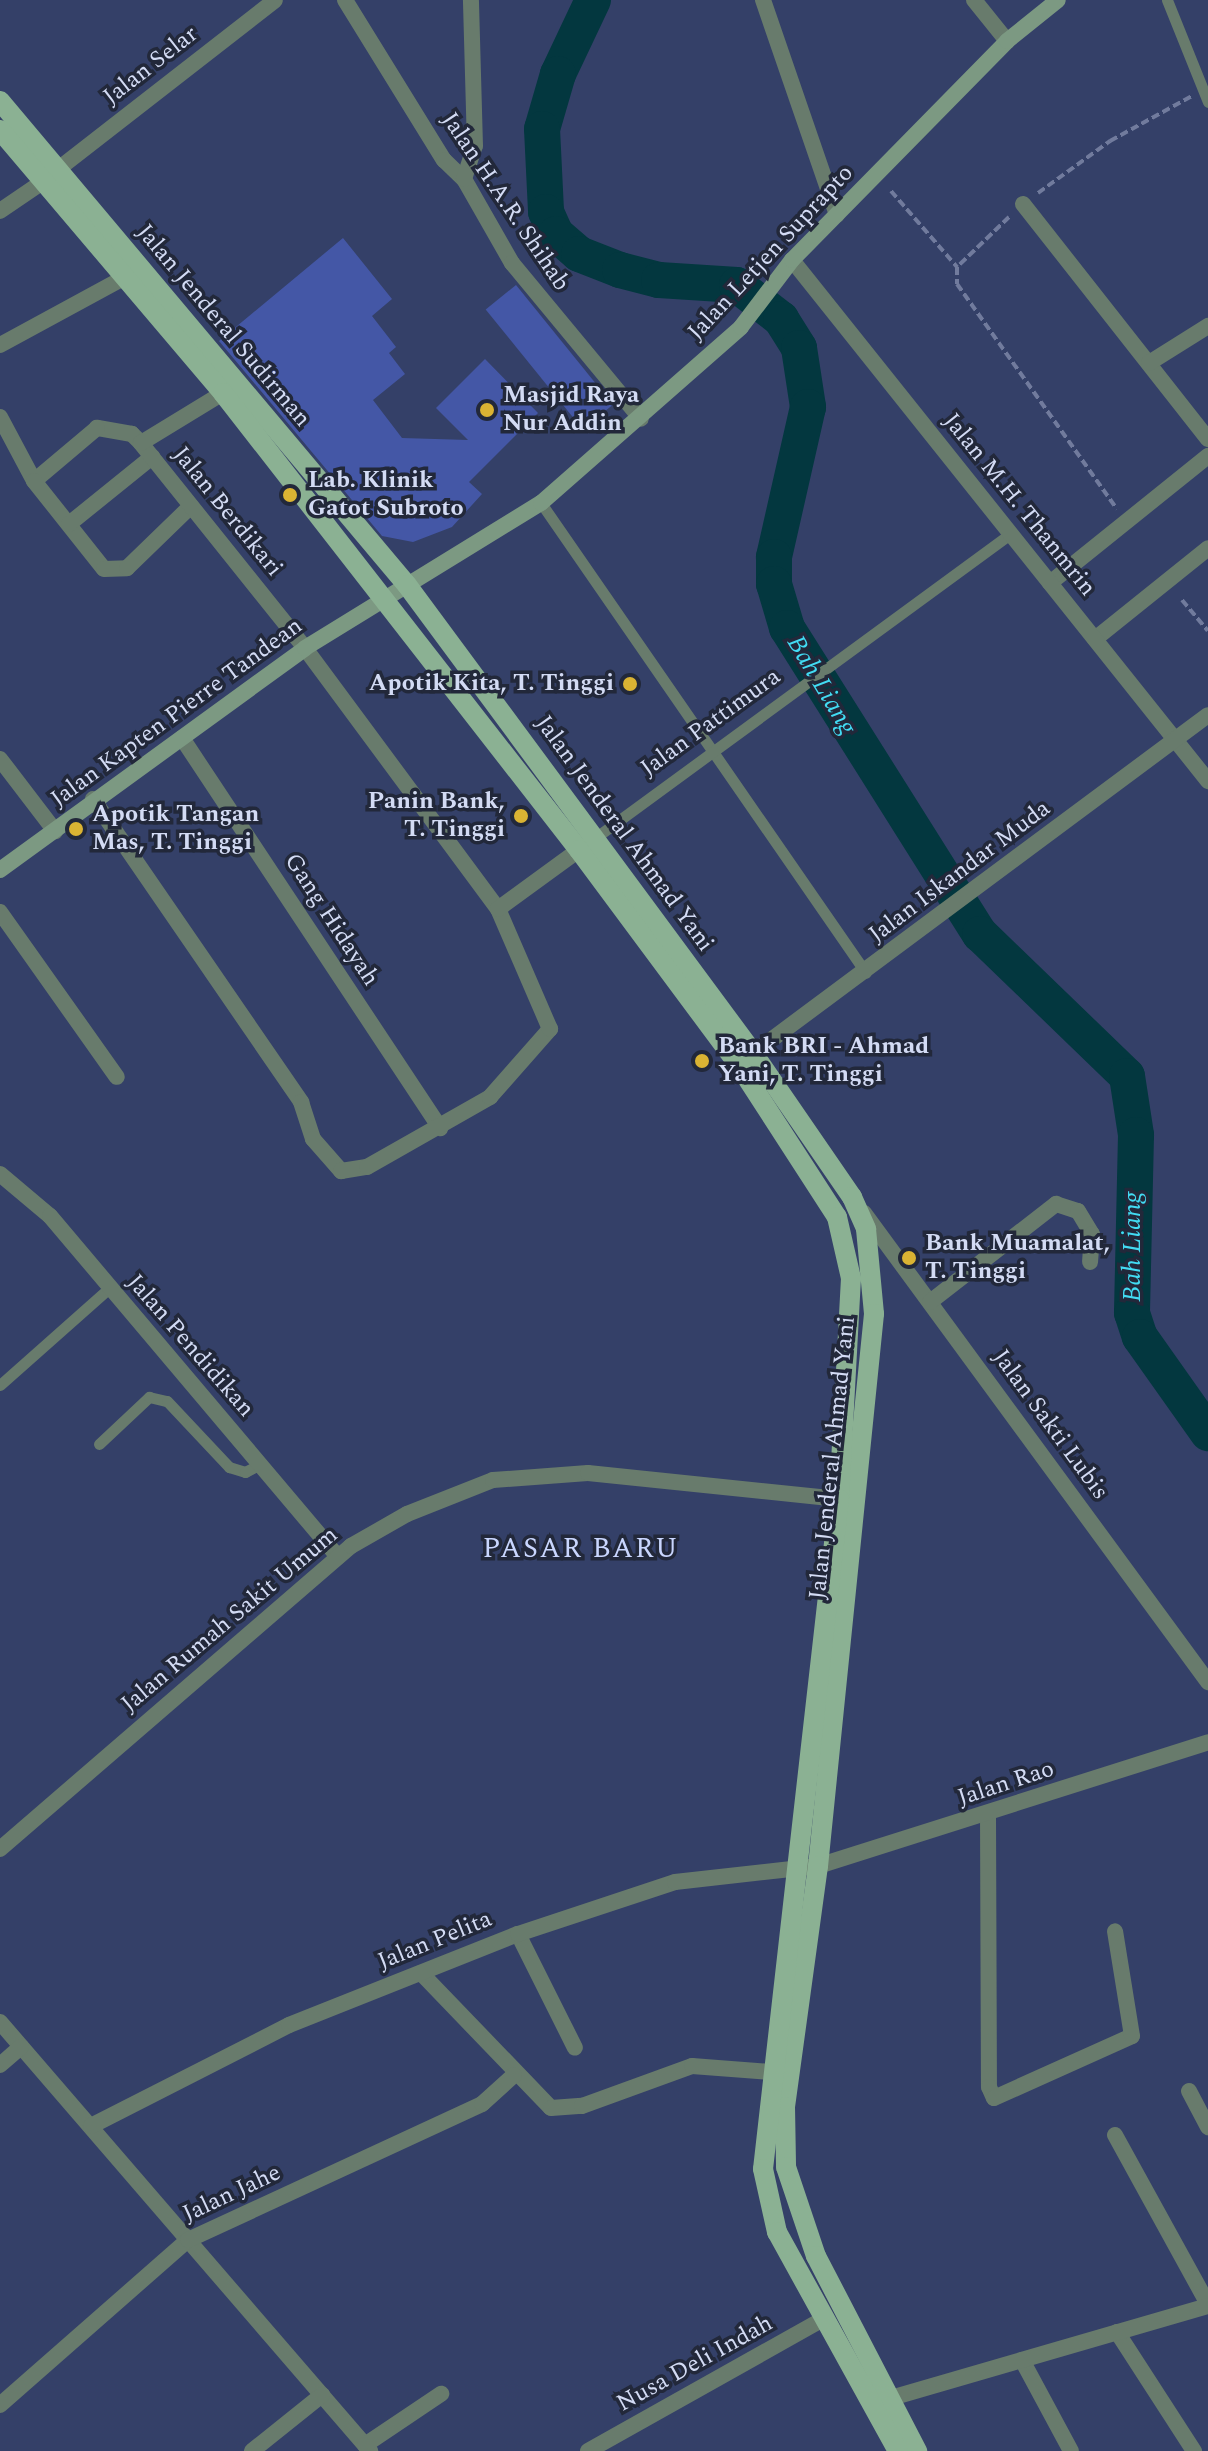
<!DOCTYPE html>
<html>
<head>
<meta charset="utf-8">
<style>
	body { margin:0 }
	#map { position:relative; width:1208px; height:2451px; overflow:hidden; background:#344068; font-family:Spectral,serif }
	div>[style] { position:absolute }
	[style*='--x'] { left:calc(var(--x)*1px); top:calc(var(--y)*1px); width:calc(var(--w)*1px); rotate:calc(var(--a)*1deg) }
	.river>* { height:36px; margin:-18px; padding:0 18px; transform-origin:18px; border-radius:18px; background:#03373f }
	.building>* { inset:0; background:#4457a6; transform-origin:0 0 }
	.path>* { height:4px; margin-top:-2px; transform-origin:0; background:repeating-linear-gradient(90deg,#717b9d 0 8px,transparent 0 12px) }
	.service>* { height:11px; margin:-5.5px; padding:0 5.5px; transform-origin:5.5px; border-radius:5.5px; background:#687b6c }
	.pedestrian>* { height:16px; margin:-8px; padding:0 8px; transform-origin:8px; border-radius:8px; background:#687b6c }
	.minor>* { height:16px; margin:-8px; padding:0 8px; transform-origin:8px; border-radius:8px; background:#687b6c }
	.tertiary>* { height:16px; margin:-8px; padding:0 8px; transform-origin:8px; border-radius:8px; background:#687b6c }
	.secondary>* { height:16px; margin:-8px; padding:0 8px; transform-origin:8px; border-radius:8px; background:#7c9982 }
	.primary>* { height:20px; margin:-10px; padding:0 10px; transform-origin:10px; border-radius:10px; background:#8bb193 }
	.dots>* { width:22px; height:22px; translate:-50% -50%; box-sizing:border-box; border:4px solid #22283a; border-radius:50% }
	span { translate:-50% -50%; white-space:nowrap; text-align:center; line-height:1.15; -webkit-text-stroke:7px #22283a; paint-order:stroke }
	.street-label { font-size:24px; color:#d3dbf4 }
	.poi-label { font-size:24px; color:#d3dbf4; font-weight:700 }
	.left { translate:0 -50%; text-align:left }
	.right { translate:-100% -50%; text-align:right }
	.water-label { font-size:26px; color:#42dbf3; font-style:italic }
	.quarter-label { font-size:28px; color:#c9d6fe; letter-spacing:2px }
</style>
</head>
<body>
<div id="map">
	<div class="river">
		<div style="--x:593;--y:0;--w:82;--a:115.3"></div>
		<div style="--x:558;--y:74;--w:57;--a:106.2"></div>
		<div style="--x:542;--y:129;--w:83;--a:87.2"></div>
		<div style="--x:546;--y:212;--w:24;--a:66"></div>
		<div style="--x:556;--y:234;--w:30;--a:41"></div>
		<div style="--x:579;--y:254;--w:44;--a:21.3"></div>
		<div style="--x:620;--y:270;--w:40;--a:14.4"></div>
		<div style="--x:659;--y:280;--w:78;--a:3.7"></div>
		<div style="--x:737;--y:285;--w:56;--a:37.7"></div>
		<div style="--x:781;--y:319;--w:34;--a:58"></div>
		<div style="--x:799;--y:348;--w:60;--a:81.3"></div>
		<div style="--x:808;--y:407;--w:154;--a:102.8"></div>
		<div style="--x:774;--y:557;--w:27;--a:90"></div>
		<div style="--x:774;--y:584;--w:46;--a:73.5"></div>
		<div style="--x:787;--y:628;--w:362;--a:57.8"></div>
		<div style="--x:980;--y:934;--w:204;--a:44"></div>
		<div style="--x:1127;--y:1076;--w:60;--a:81.3"></div>
		<div style="--x:1136;--y:1135;--w:178;--a:91.3"></div>
		<div style="--x:1132;--y:1313;--w:25;--a:72"></div>
		<div style="--x:1140;--y:1337;--w:118;--a:54.7"></div>
	</div>
	<div class="building">
		<div style="clip-path:polygon(343px 238px,392px 299px,372px 316px,396px 347px,389px 353px,405px 374px,373px 400px,402px 438px,468px 440px,436px 408px,485px 359px,538px 413px,469px 482px,482px 494px,452px 527px,413px 542px,382px 536px,219px 341px)"></div>
		<div style="left:516px;top:285px;width:154px;height:39px;rotate:51deg"></div>
	</div>
	<div class="path">
		<div style="--x:891;--y:191;--w:101;--a:49"></div>
		<div style="--x:1038;--y:193;--w:89;--a:-35.8"></div>
		<div style="--x:1110;--y:141;--w:94;--a:-28.8"></div>
		<div style="--x:1009;--y:217;--w:72;--a:136.1"></div>
		<div style="--x:957;--y:267;--w:17;--a:90"></div>
		<div style="--x:957;--y:284;--w:276;--a:54.6"></div>
		<div style="--x:1182;--y:600;--w:40;--a:50"></div>
	</div>
	<div class="service">
		<div style="--x:1167;--y:0;--w:110;--a:68.1"></div>
		<div style="--x:541;--y:503;--w:571;--a:55.34"></div>
		<div style="--x:595;--y:838;--w:514;--a:-36.22"></div>
		<div style="--x:0;--y:1385;--w:144;--a:-41.6"></div>
		<div style="--x:99;--y:1444;--w:69;--a:-43.2"></div>
		<div style="--x:149;--y:1397;--w:18;--a:13"></div>
		<div style="--x:167;--y:1401;--w:91;--a:46.8"></div>
		<div style="--x:229;--y:1467;--w:17;--a:17"></div>
		<div style="--x:245;--y:1472;--w:18;--a:-27"></div>
	</div>
	<div class="pedestrian">
		<div style="--x:1023;--y:204;--w:299;--a:51.8"></div>
		<div style="--x:1149;--y:363;--w:70;--a:-32.1"></div>
		<div style="--x:1050;--y:583;--w:203;--a:-38.8"></div>
		<div style="--x:1095;--y:639;--w:145;--a:-38.8"></div>
		<div style="--x:1189;--y:2091;--w:41;--a:62.2"></div>
		<div style="--x:1115;--y:2135;--w:193;--a:61.2"></div>
		<div style="--x:1117;--y:2332;--w:142;--a:57.1"></div>
		<div style="--x:1022;--y:2360;--w:103;--a:61.7"></div>
	</div>
	<div class="minor">
		<div style="--x:345;--y:0;--w:188;--a:58.3"></div>
		<div style="--x:444;--y:160;--w:28;--a:44"></div>
		<div style="--x:464;--y:179;--w:97;--a:60.3"></div>
		<div style="--x:512;--y:263;--w:202;--a:50.4"></div>
		<div style="--x:974;--y:0;--w:53;--a:51.2"></div>
		<div style="--x:57;--y:170;--w:276;--a:-37.9"></div>
		<div style="--x:464;--y:179;--w:35;--a:-72"></div>
		<div style="--x:475;--y:146;--w:146;--a:-91.6"></div>
		<div style="--x:0;--y:211;--w:53;--a:-34.3"></div>
		<div style="--x:0;--y:345;--w:142;--a:-28.5"></div>
		<div style="--x:0;--y:417;--w:72;--a:62"></div>
		<div style="--x:141;--y:443;--w:13;--a:-135"></div>
		<div style="--x:132;--y:434;--w:36;--a:-170"></div>
		<div style="--x:97;--y:428;--w:82;--a:139.9"></div>
		<div style="--x:34;--y:481;--w:112;--a:51.5"></div>
		<div style="--x:104;--y:569;--w:23;--a:-2"></div>
		<div style="--x:127;--y:568;--w:89;--a:-44.1"></div>
		<div style="--x:69;--y:524;--w:107;--a:-38.9"></div>
		<div style="--x:182;--y:738;--w:468;--a:56.5"></div>
		<div style="--x:0;--y:759;--w:91;--a:52.6"></div>
		<div style="--x:93;--y:799;--w:368;--a:55.5"></div>
		<div style="--x:301;--y:1102;--w:39;--a:72"></div>
		<div style="--x:313;--y:1139;--w:43;--a:48.8"></div>
		<div style="--x:341;--y:1171;--w:26;--a:-9"></div>
		<div style="--x:367;--y:1167;--w:142;--a:-29.6"></div>
		<div style="--x:490;--y:1097;--w:91;--a:-48.6"></div>
		<div style="--x:550;--y:1029;--w:131;--a:-113.4"></div>
		<div style="--x:498;--y:909;--w:325;--a:-126.5"></div>
		<div style="--x:305;--y:648;--w:263;--a:-128.7"></div>
		<div style="--x:141;--y:443;--w:96;--a:-31.4"></div>
		<div style="--x:498;--y:909;--w:100;--a:-36.1"></div>
		<div style="--x:0;--y:912;--w:202;--a:54.7"></div>
		<div style="--x:0;--y:1174;--w:65;--a:40"></div>
		<div style="--x:50;--y:1216;--w:446;--a:49.8"></div>
		<div style="--x:864;--y:1213;--w:582;--a:53.74"></div>
		<div style="--x:930;--y:1302;--w:160;--a:-37.9"></div>
		<div style="--x:1056;--y:1204;--w:23;--a:18"></div>
		<div style="--x:1078;--y:1211;--w:27;--a:59"></div>
		<div style="--x:1092;--y:1234;--w:28;--a:94"></div>
		<div style="--x:988;--y:1815;--w:272;--a:89.8"></div>
		<div style="--x:989;--y:2087;--w:12;--a:66"></div>
		<div style="--x:994;--y:2098;--w:151;--a:-24.2"></div>
		<div style="--x:1132;--y:2036;--w:106;--a:-99.2"></div>
		<div style="--x:0;--y:1849;--w:464;--a:-40.8"></div>
		<div style="--x:351;--y:1546;--w:64;--a:-29.7"></div>
		<div style="--x:407;--y:1514;--w:92;--a:-21.6"></div>
		<div style="--x:493;--y:1480;--w:95;--a:-4.2"></div>
		<div style="--x:588;--y:1473;--w:262;--a:5.9"></div>
		<div style="--x:518;--y:1934;--w:127;--a:63.4"></div>
		<div style="--x:421;--y:1973;--w:187;--a:46.1"></div>
		<div style="--x:551;--y:2108;--w:31;--a:-4"></div>
		<div style="--x:582;--y:2106;--w:117;--a:-20"></div>
		<div style="--x:692;--y:2066;--w:79;--a:4.3"></div>
		<div style="--x:0;--y:2022;--w:567;--a:49.22"></div>
		<div style="--x:0;--y:2065;--w:28;--a:-41"></div>
		<div style="--x:91;--y:2126;--w:222;--a:-27"></div>
		<div style="--x:289;--y:2025;--w:246;--a:-21.7"></div>
		<div style="--x:518;--y:1934;--w:165;--a:-18.3"></div>
		<div style="--x:675;--y:1882;--w:144;--a:-6.4"></div>
		<div style="--x:818;--y:1866;--w:409;--a:-17.6"></div>
		<div style="--x:891;--y:2398;--w:330;--a:-16.2"></div>
		<div style="--x:0;--y:2405;--w:250;--a:-41.3"></div>
		<div style="--x:188;--y:2240;--w:324;--a:-24.8"></div>
		<div style="--x:482;--y:2104;--w:43;--a:-42.2"></div>
		<div style="--x:365;--y:2445;--w:92;--a:-33.9"></div>
		<div style="--x:252;--y:2451;--w:90;--a:-38.7"></div>
		<div style="--x:588;--y:2451;--w:272;--a:-29.3"></div>
	</div>
	<div class="tertiary">
		<div style="--x:763;--y:0;--w:227;--a:71"></div>
		<div style="--x:792;--y:260;--w:667;--a:51.39"></div>
		<div style="--x:744;--y:1060;--w:578;--a:-36.63"></div>
	</div>
	<div class="secondary">
		<div style="--x:0;--y:870;--w:377;--a:-36"></div>
		<div style="--x:305;--y:648;--w:277;--a:-31.6"></div>
		<div style="--x:541;--y:503;--w:266;--a:-41.3"></div>
		<div style="--x:741;--y:327;--w:84;--a:-52.7"></div>
		<div style="--x:792;--y:260;--w:307;--a:-45.5"></div>
		<div style="--x:1007;--y:41;--w:65;--a:-38.8"></div>
	</div>
	<div class="primary">
		<div style="--x:0;--y:101;--w:632;--a:49.94"></div>
		<div style="--x:407;--y:585;--w:582;--a:53.52"></div>
		<div style="--x:753;--y:1053;--w:175;--a:55.5"></div>
		<div style="--x:852;--y:1197;--w:35;--a:66"></div>
		<div style="--x:866;--y:1229;--w:85;--a:84.6"></div>
		<div style="--x:874;--y:1314;--w:555;--a:95.79"></div>
		<div style="--x:818;--y:1866;--w:243;--a:97.8"></div>
		<div style="--x:785;--y:2107;--w:60;--a:89"></div>
		<div style="--x:786;--y:2167;--w:94;--a:71.4"></div>
		<div style="--x:816;--y:2256;--w:220;--a:62.6"></div>
		<div style="--x:0;--y:130;--w:345;--a:49.7"></div>
		<div style="--x:223;--y:393;--w:579;--a:52.08"></div>
		<div style="--x:579;--y:850;--w:267;--a:53.4"></div>
		<div style="--x:738;--y:1064;--w:182;--a:57.1"></div>
		<div style="--x:837;--y:1217;--w:63;--a:77.1"></div>
		<div style="--x:851;--y:1278;--w:221;--a:93.1"></div>
		<div style="--x:839;--y:1499;--w:674;--a:96.47"></div>
		<div style="--x:763;--y:2169;--w:65;--a:77.5"></div>
		<div style="--x:777;--y:2232;--w:250;--a:61.1"></div>
	</div>
	<div class="dots">
		<div style="left:487px;top:410px;background:#dab333"></div>
		<div style="left:290px;top:495px;background:#dab333"></div>
		<div style="left:630px;top:684px;background:#dab333"></div>
		<div style="left:521px;top:816px;background:#dab333"></div>
		<div style="left:76px;top:829px;background:#dab333"></div>
		<div style="left:702px;top:1061px;background:#dab333"></div>
		<div style="left:909px;top:1258px;background:#dab333"></div>
	</div>
	<div class="street-label">
		<span style="left:151px;top:66px;rotate:-38deg">Jalan Selar</span>
		<span style="left:505px;top:202px;rotate:56deg">Jalan H.A.R. Shihab</span>
		<span style="left:771px;top:253px;rotate:-47deg">Jalan Letjen Suprapto</span>
		<span style="left:223px;top:326px;rotate:50deg">Jalan Jenderal Sudirman</span>
		<span style="left:1019px;top:505px;rotate:51deg">Jalan M.H. Thanmrin</span>
		<span style="left:227px;top:512px;rotate:51deg">Jalan Berdikari</span>
		<span style="left:177px;top:713px;rotate:-36deg">Jalan Kapten Pierre Tandean</span>
		<span style="left:711px;top:723px;rotate:-36deg">Jalan Pattimura</span>
		<span style="left:624px;top:834px;rotate:54deg">Jalan Jenderal Ahmad Yani</span>
		<span style="left:960px;top:872px;rotate:-37deg">Jalan Iskandar Muda</span>
		<span style="left:331px;top:920px;rotate:57deg">Gang Hidayah</span>
		<span style="left:190px;top:1346px;rotate:49deg">Jalan Pendidikan</span>
		<span style="left:1050px;top:1425px;rotate:54deg">Jalan Sakti Lubis</span>
		<span style="left:833px;top:1458px;rotate:-84deg">Jalan Jenderal Ahmad Yani</span>
		<span style="left:230px;top:1620px;rotate:-40deg">Jalan Rumah Sakit Umum</span>
		<span style="left:1006px;top:1784px;rotate:-18deg">Jalan Rao</span>
		<span style="left:435px;top:1941px;rotate:-22deg">Jalan Pelita</span>
		<span style="left:232px;top:2194px;rotate:-25deg">Jalan Jahe</span>
		<span style="left:695px;top:2364px;rotate:-29deg">Nusa Deli Indah</span>
	</div>
	<div class="poi-label">
		<span class="left" style="left:503px;top:410px">Masjid Raya<br>Nur Addin</span>
		<span class="left" style="left:308px;top:495px">Lab. Klinik<br>Gatot Subroto</span>
		<span class="right" style="left:614px;top:684px">Apotik Kita, T. Tinggi</span>
		<span class="right" style="left:505px;top:816px">Panin Bank,<br>T. Tinggi</span>
		<span class="left" style="left:92px;top:829px">Apotik Tangan<br>Mas, T. Tinggi</span>
		<span class="left" style="left:718px;top:1061px">Bank BRI - Ahmad<br>Yani, T. Tinggi</span>
		<span class="left" style="left:925px;top:1258px">Bank Muamalat,<br>T. Tinggi</span>
	</div>
	<div class="water-label">
		<span style="left:821px;top:685px;rotate:59deg">Bah Liang</span>
		<span style="left:1133px;top:1247px;rotate:-90deg">Bah Liang</span>
	</div>
	<div class="quarter-label">
		<span style="left:581px;top:1549px">PASAR BARU</span>
	</div>
</div>
</body>
</html>
